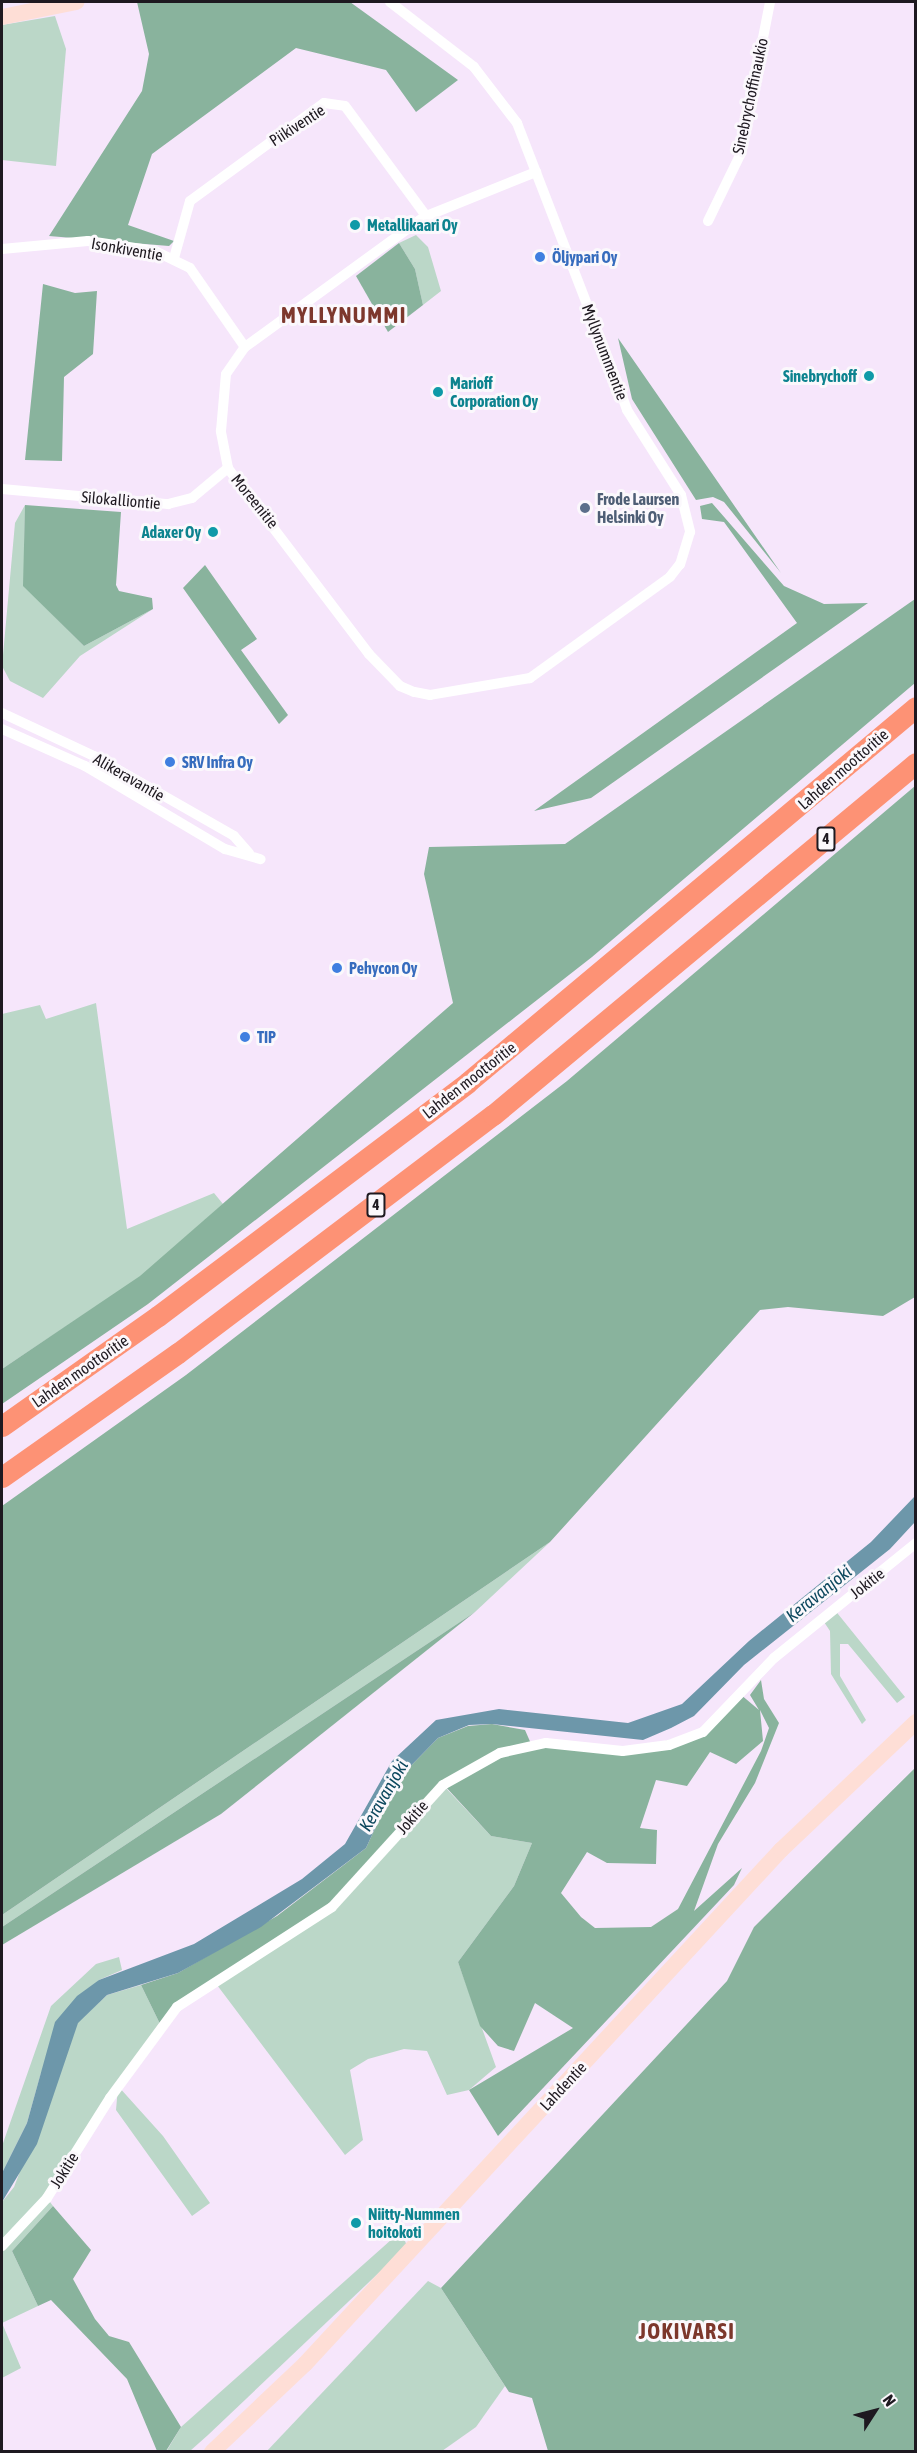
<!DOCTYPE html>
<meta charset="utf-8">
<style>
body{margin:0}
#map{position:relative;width:917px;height:2453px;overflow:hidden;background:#f6e6fb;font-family:"Asap Condensed",sans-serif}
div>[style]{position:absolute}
.green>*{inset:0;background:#bbd7c8}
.forest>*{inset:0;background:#89b39d}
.water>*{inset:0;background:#6d97aa}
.street>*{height:10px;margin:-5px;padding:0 5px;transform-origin:5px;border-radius:5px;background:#fff}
.secondary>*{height:16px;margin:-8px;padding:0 8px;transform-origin:8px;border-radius:8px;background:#feded6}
.highway>*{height:21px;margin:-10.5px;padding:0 10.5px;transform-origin:10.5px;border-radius:10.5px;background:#fd9275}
.dots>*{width:16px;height:16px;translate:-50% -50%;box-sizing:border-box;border:3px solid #fbf8fc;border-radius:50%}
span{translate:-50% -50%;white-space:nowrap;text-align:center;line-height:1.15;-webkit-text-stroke:6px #fbf8fc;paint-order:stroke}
.shield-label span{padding:2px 4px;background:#fbf8fc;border:2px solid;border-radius:4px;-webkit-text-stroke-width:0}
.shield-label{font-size:15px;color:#1e1920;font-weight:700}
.street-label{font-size:16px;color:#1e1920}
.culture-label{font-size:16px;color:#0d838f;font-weight:700}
.left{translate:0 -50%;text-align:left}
.right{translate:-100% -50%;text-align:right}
.shop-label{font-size:16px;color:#366cbe;font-weight:700}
.service-label{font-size:16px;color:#4e5e75;font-weight:700}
.water-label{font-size:18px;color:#0d485e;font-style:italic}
.district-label{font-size:22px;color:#7d372c;font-weight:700;letter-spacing:1.5px}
.frame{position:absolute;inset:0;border:3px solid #1e1920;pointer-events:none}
.north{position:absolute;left:845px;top:2381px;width:60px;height:60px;-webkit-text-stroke:4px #fbf8fc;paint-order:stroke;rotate:54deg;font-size:16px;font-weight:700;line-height:24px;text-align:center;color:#1e1920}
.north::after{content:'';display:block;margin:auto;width:21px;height:27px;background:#1e1920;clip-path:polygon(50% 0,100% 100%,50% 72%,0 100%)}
</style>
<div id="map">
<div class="green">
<i style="clip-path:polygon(55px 16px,66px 49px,56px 166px,2px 160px,2px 25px)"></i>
<i style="clip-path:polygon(416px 235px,428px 247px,441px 291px,423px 305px,415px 269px,399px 243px)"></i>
<i style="clip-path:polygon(25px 505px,24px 586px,84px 646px,153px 609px,80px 656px,43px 698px,10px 681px,2px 666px,15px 523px)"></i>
<i style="clip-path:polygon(96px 1003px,127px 1229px,214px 1193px,223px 1204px,140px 1277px,2px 1369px,2px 1014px,40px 1005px,46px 1019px)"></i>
<i style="clip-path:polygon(550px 1542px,475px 1612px,2px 1927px,2px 1915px)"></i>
<i style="clip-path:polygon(834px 1609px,905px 1697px,897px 1703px,848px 1644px,840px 1644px,840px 1676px,866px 1720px,862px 1724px,831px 1674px,830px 1631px,822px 1619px)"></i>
<i style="clip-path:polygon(443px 1785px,491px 1836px,532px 1843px,514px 1886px,458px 1962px,496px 2067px,469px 2090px,447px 2095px,427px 2051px,404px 2049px,368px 2059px,350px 2070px,363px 2140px,345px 2155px,214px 1981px)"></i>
<i style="clip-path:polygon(119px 1957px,122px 1970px,99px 1980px,41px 2073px,27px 2123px,2px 2173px,2px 2146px,51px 2006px,96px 1964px)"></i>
<i style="clip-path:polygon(141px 1985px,161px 2026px,118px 2086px,163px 2136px,210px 2203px,192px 2216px,116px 2110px,118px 2087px,47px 2198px,53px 2206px,12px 2251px,38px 2306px,2px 2323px,21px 2368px,2px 2378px,2px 2202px,14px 2187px,77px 2023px,107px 1995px)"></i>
<i style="clip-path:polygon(401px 2231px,407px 2246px,208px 2435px,190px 2451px,166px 2452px,181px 2427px)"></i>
<i style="clip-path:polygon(428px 2281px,441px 2288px,505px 2386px,476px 2427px,442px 2451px,266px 2452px)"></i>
</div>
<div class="forest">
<i style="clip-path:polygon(137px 2px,350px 2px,458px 80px,416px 112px,386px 70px,296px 48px,152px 154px,128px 225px,174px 241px,169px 246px,49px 236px,142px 91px,149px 54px)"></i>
<i style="clip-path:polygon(399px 243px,415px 269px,423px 305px,388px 332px,356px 276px)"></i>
<i style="clip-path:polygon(43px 284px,75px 293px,97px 291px,93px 354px,64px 377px,62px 461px,25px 460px)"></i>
<i style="clip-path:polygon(618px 338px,781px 573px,724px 502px,713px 497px,696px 500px,632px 399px)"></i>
<i style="clip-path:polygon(712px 503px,784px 586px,824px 604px,868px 603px,591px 798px,534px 811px,797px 623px,724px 522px,702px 519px,700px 506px)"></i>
<i style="clip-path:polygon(25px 505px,121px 512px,116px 585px,119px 591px,152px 598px,153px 609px,84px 646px,23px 586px)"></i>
<i style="clip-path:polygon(205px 565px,257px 639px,241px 650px,288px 715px,279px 724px,183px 588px)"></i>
<i style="clip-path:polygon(915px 599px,915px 683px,592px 957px,148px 1304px,2px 1404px,2px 1369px,140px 1276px,453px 1003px,424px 874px,429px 847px,565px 844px)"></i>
<i style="clip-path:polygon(915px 786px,915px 1297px,883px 1316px,788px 1307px,760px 1310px,550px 1542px,2px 1915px,2px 1506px,186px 1375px,567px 1081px)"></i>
<i style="clip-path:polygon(475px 1612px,221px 1814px,2px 1945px,2px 1927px)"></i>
<i style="clip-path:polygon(evenodd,761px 1680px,764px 1699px,779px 1723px,755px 1783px,718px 1844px,694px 1911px,742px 1868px,734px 1885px,498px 2136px,469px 2090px,573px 2028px,535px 2003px,514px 2051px,498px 2046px,480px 2026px,458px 1962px,514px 1886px,532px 1843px,491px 1836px,444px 1785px,332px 1907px,214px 1981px,161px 2026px,141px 1985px,178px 1973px,277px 1916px,366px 1848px,398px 1779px,438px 1738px,468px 1726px,492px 1724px,525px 1730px,532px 1746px,623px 1751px,703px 1732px,740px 1694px,759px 1710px,750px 1695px,761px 1680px,760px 1710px,769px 1728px,761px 1751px,678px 1909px,651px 1927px,595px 1928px,581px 1917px,561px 1893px,587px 1852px,607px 1863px,656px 1864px,657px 1830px,640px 1828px,656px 1780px,687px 1786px,710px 1752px,736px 1764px,763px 1741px,760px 1710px)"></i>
<i style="clip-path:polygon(915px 1768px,915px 2451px,548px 2451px,532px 2398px,509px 2392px,441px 2288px,727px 1981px,754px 1927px)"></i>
<i style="clip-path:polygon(53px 2206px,91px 2250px,73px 2279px,95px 2319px,109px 2336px,129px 2342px,181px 2427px,166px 2451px,157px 2451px,127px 2379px,51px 2300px,38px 2306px,12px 2251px)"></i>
</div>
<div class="water">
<i style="clip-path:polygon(915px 1496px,915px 1522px,890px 1549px,744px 1665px,694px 1716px,671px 1728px,643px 1740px,492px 1724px,469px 1725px,438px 1738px,398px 1779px,366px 1848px,261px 1927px,178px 1973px,107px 1995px,78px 2023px,37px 2144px,2px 2202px,2px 2173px,27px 2123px,55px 2022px,77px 1996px,99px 1980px,194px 1944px,302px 1879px,345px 1844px,392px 1761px,436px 1720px,499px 1709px,628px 1723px,682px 1704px,749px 1641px,871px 1542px)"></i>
</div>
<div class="street">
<i style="left:390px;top:2px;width:106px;rotate:37.7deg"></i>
<i style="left:474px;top:67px;width:71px;rotate:52.5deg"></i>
<i style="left:517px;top:123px;width:269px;rotate:68.9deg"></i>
<i style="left:614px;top:374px;width:38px;rotate:70deg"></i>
<i style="left:627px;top:410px;width:101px;rotate:57.6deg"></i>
<i style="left:681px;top:495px;width:38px;rotate:76deg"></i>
<i style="left:690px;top:532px;width:34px;rotate:107deg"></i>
<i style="left:680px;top:564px;width:16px;rotate:128deg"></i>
<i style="left:670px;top:577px;width:173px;rotate:144.2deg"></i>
<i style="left:530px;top:678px;width:101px;rotate:170.4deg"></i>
<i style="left:430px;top:695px;width:16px;rotate:-169deg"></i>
<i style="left:414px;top:692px;width:15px;rotate:-157deg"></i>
<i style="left:400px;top:686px;width:45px;rotate:-134.1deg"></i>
<i style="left:369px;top:654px;width:233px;rotate:-127.2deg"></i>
<i style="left:228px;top:468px;width:38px;rotate:-101deg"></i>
<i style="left:221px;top:431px;width:57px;rotate:-85deg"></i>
<i style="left:226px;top:374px;width:33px;rotate:-55deg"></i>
<i style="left:245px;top:347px;width:221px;rotate:-36deg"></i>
<i style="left:424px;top:217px;width:121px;rotate:-21.9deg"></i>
<i style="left:708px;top:221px;width:73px;rotate:-64.1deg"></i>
<i style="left:740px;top:155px;width:156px;rotate:-78.9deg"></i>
<i style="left:2px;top:249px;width:86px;rotate:-5.3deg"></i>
<i style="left:88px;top:241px;width:68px;rotate:8.5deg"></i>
<i style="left:155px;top:251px;width:39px;rotate:26deg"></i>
<i style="left:190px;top:268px;width:96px;rotate:55.2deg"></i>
<i style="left:174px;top:258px;width:59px;rotate:-74.3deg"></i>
<i style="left:190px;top:201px;width:166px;rotate:-36.2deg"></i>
<i style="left:324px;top:103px;width:21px;rotate:8deg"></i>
<i style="left:345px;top:106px;width:137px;rotate:53.6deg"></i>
<i style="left:2px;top:489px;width:167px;rotate:5.2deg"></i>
<i style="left:168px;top:504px;width:25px;rotate:-14deg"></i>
<i style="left:192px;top:498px;width:47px;rotate:-39.8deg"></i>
<i style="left:2px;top:713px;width:102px;rotate:25.1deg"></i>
<i style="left:94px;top:756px;width:161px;rotate:29.7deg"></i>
<i style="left:234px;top:836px;width:23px;rotate:49deg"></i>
<i style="left:2px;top:729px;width:91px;rotate:24deg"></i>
<i style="left:85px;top:766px;width:163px;rotate:30.7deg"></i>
<i style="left:225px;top:849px;width:37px;rotate:16deg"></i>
<i style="left:2px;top:2246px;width:66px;rotate:-46.8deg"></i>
<i style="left:47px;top:2198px;width:118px;rotate:-57.8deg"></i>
<i style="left:110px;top:2098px;width:113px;rotate:-53.6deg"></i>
<i style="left:177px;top:2007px;width:184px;rotate:-32.8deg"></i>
<i style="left:332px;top:1907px;width:165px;rotate:-47.7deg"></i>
<i style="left:443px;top:1785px;width:65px;rotate:-29.3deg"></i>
<i style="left:500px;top:1753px;width:47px;rotate:-12.3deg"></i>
<i style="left:546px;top:1743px;width:77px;rotate:5.9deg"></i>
<i style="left:623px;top:1751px;width:46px;rotate:-7.4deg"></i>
<i style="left:669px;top:1745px;width:36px;rotate:-21deg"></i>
<i style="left:703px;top:1732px;width:103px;rotate:-46.2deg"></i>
<i style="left:774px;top:1658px;width:183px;rotate:-39deg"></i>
</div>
<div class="secondary">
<i style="left:2px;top:17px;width:76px;rotate:-11.5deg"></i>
<i style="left:212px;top:2452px;width:128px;rotate:-43.4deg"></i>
<i style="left:305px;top:2364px;width:701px;rotate:-47.2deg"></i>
<i style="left:781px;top:1850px;width:186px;rotate:-43.5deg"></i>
</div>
<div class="highway">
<i style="left:2px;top:1426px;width:191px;rotate:-35.2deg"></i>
<i style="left:158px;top:1316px;width:388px;rotate:-37deg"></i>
<i style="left:468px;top:1082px;width:584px;rotate:-39.93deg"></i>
<i style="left:2px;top:1477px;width:215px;rotate:-35.2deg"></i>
<i style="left:178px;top:1353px;width:395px;rotate:-37.1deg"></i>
<i style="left:493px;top:1115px;width:550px;rotate:-39.77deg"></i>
</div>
<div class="dots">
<i style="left:355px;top:225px;background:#0f9aa8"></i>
<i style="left:540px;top:257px;background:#3f7fe0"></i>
<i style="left:869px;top:376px;background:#0f9aa8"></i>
<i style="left:438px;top:392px;background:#0f9aa8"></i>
<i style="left:585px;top:508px;background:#5c6f8a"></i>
<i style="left:213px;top:532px;background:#0f9aa8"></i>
<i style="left:170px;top:762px;background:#3f7fe0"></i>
<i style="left:337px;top:968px;background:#3f7fe0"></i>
<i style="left:245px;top:1037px;background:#3f7fe0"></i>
<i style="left:356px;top:2223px;background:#0f9aa8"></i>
</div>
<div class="shield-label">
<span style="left:826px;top:839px">4</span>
<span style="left:376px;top:1205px">4</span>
</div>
<div class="street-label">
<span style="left:750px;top:96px;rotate:-78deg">Sinebrychoffinaukio</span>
<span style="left:297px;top:125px;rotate:-33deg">Piikiventie</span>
<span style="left:127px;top:249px;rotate:10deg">Isonkiventie</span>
<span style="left:605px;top:352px;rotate:69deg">Myllynummentie</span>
<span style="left:121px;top:500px;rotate:5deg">Silokalliontie</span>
<span style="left:255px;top:501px;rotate:51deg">Moreenitie</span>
<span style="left:843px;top:769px;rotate:-41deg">Lahden moottoritie</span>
<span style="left:129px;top:777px;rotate:30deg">Alikeravantie</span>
<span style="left:469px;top:1080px;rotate:-38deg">Lahden moottoritie</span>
<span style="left:80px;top:1371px;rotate:-35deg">Lahden moottoritie</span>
<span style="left:867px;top:1583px;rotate:-38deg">Jokitie</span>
<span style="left:412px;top:1817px;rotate:-49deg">Jokitie</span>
<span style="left:563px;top:2086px;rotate:-47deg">Lahdentie</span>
<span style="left:64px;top:2170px;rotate:-58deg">Jokitie</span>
</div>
<div class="culture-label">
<span class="left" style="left:367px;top:225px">Metallikaari Oy</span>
<span class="right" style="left:857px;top:376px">Sinebrychoff</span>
<span class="left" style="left:450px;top:392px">Marioff<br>Corporation Oy</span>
<span class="right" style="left:201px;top:532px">Adaxer Oy</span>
<span class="left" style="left:368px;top:2223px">Niitty-Nummen<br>hoitokoti</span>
</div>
<div class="shop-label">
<span class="left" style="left:552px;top:257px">Öljypari Oy</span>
<span class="left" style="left:182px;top:762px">SRV Infra Oy</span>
<span class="left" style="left:349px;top:968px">Pehycon Oy</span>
<span class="left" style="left:257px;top:1037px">TIP</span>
</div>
<div class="service-label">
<span class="left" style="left:597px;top:508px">Frode Laursen<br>Helsinki Oy</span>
</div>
<div class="water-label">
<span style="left:819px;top:1594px;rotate:-39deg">Keravanjoki</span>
<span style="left:384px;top:1796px;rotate:-60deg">Keravanjoki</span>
</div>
<div class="district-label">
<span style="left:344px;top:316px">MYLLYNUMMI</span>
<span style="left:687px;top:2332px">JOKIVARSI</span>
</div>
<div class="frame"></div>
<div class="north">N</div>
</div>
